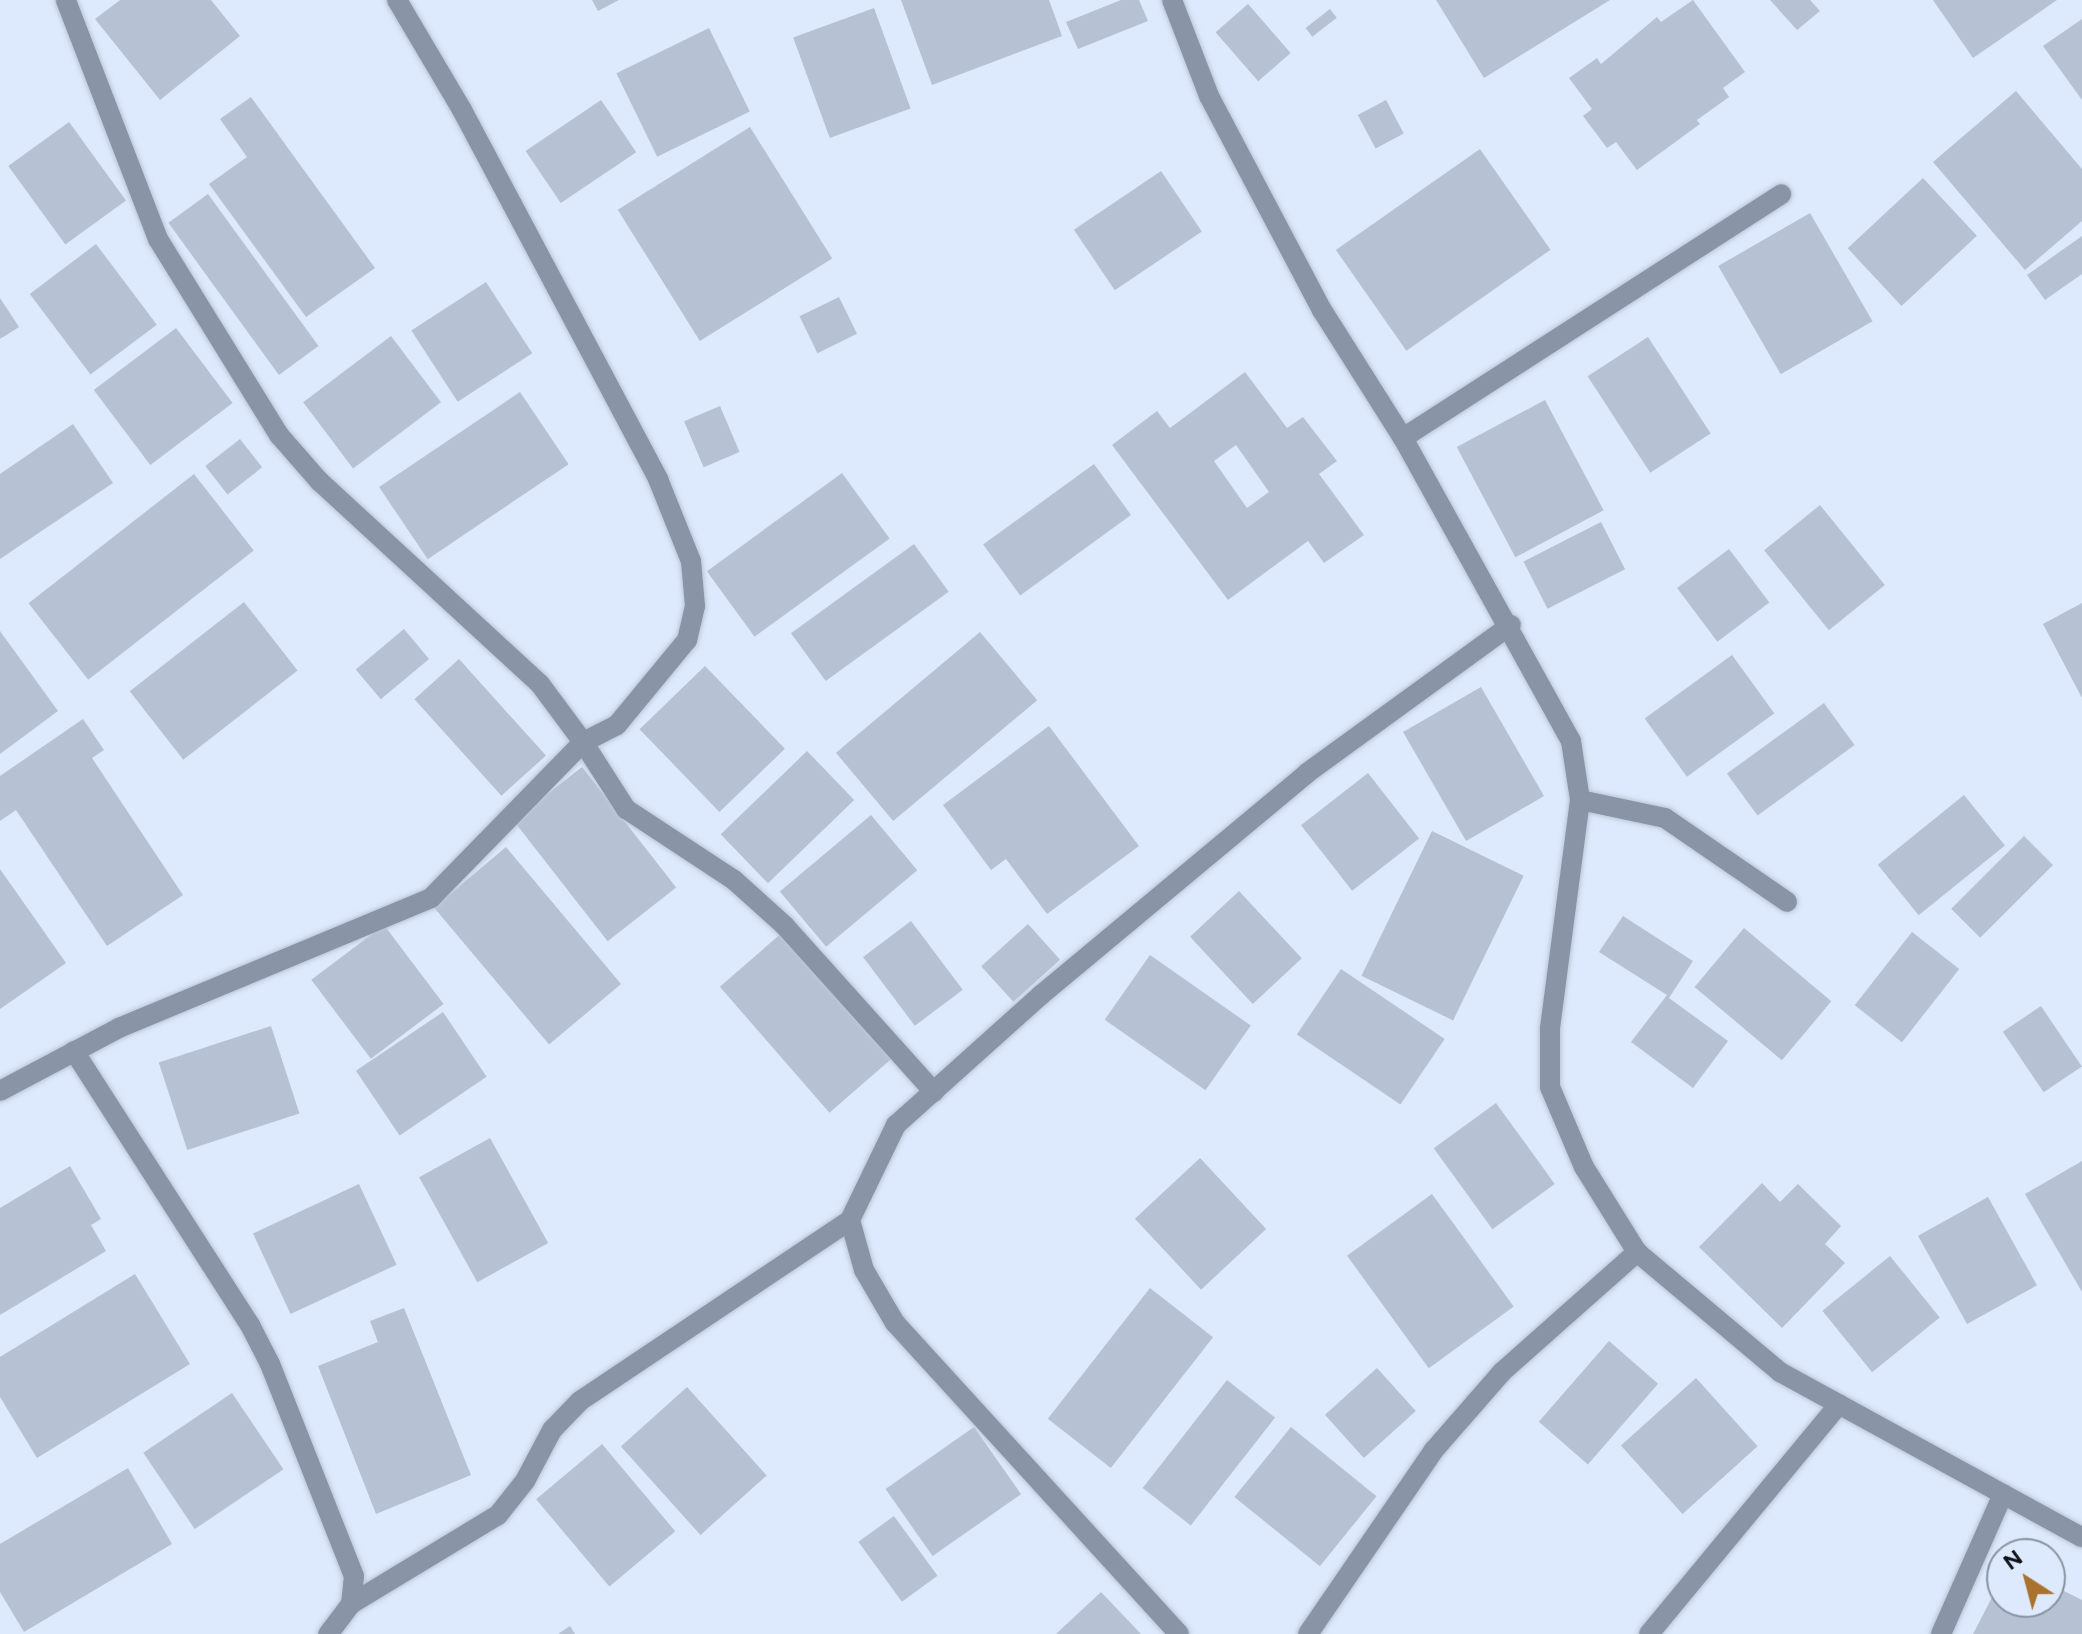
<!DOCTYPE html>
<style>
body{margin:0}
#map{position:relative;width:2082px;height:1634px;overflow:hidden;background:#dde9fc;font-family:Figtree,sans-serif}
div>[style]{position:absolute}
.building>*{inset:0;background:#b6c2d4;transform-origin:0 0}
.roads{filter:drop-shadow(0 0 2px #bcc6d7) drop-shadow(0 0 2px #bcc6d7)}
.minor>*{height:20px;margin:-10px;padding:0 10px;transform-origin:10px;border-radius:10px;background:#8994a6}
span{translate:-50% -50%;white-space:nowrap;text-align:center;line-height:1.15;-webkit-text-stroke:6px #dde9fc;paint-order:stroke}
.north{position:absolute;left:1986px;top:1538px;width:80px;height:80px;box-sizing:border-box;background:#dde9fc;border:2px solid #8a93a0;border-radius:50%;rotate:324deg;font-size:22px;font-weight:700;line-height:32px;text-align:center;color:#0d1117}
.north::after{content:'';display:block;margin:auto;width:28px;height:36px;background:#aa722f;clip-path:polygon(50% 0,100% 100%,50% 72%,0 100%)}
</style>
<div id="map">
<div class="building">
<i style="clip-path:polygon(120px 0,211px 0,240px 36px,160px 100px,95px 19px)"></i>
<i style="clip-path:polygon(592px 0,619px 0,598px 11px)"></i>
<i style="clip-path:polygon(901px 0,1049px 0,1062px 36px,932px 85px)"></i>
<i style="clip-path:polygon(1121px 0,1139px 0,1148px 21px,1078px 49px,1066px 22px)"></i>
<i style="clip-path:polygon(1436px 0,1610px 0,1484px 78px)"></i>
<i style="clip-path:polygon(1693px 0,1745px 72px,1723px 88px,1729px 97px,1697px 120px,1700px 124px,1637px 170px,1616px 142px,1607px 148px,1583px 116px,1592px 109px,1569px 78px,1597px 58px,1601px 64px,1657px 17px,1661px 22px)"></i>
<i style="clip-path:polygon(1770px 0,1810px 0,1820px 11px,1797px 30px)"></i>
<i style="clip-path:polygon(1933px 0,2057px 0,1973px 58px)"></i>
<i style="left:1248px;top:4px;width:65px;height:43px;rotate:49deg"></i>
<i style="left:874px;top:8px;width:107px;height:86px;rotate:70deg"></i>
<i style="left:1330px;top:9px;width:11px;height:31px;rotate:52deg"></i>
<i style="clip-path:polygon(2082px 19px,2082px 100px,2043px 46px)"></i>
<i style="left:709px;top:28px;width:93px;height:103px;rotate:64deg"></i>
<i style="clip-path:polygon(2016px 91px,2082px 169px,2082px 221px,2025px 270px,1933px 162px)"></i>
<i style="clip-path:polygon(251px 97px,375px 268px,306px 317px,209px 184px,247px 157px,220px 119px)"></i>
<i style="left:601px;top:100px;width:63px;height:91px;rotate:56deg"></i>
<i style="left:1386px;top:100px;width:38px;height:32px;rotate:62deg"></i>
<i style="left:69px;top:122px;width:97px;height:75px;rotate:54deg"></i>
<i style="left:750px;top:127px;width:155px;height:156px;rotate:58deg"></i>
<i style="left:1480px;top:149px;width:123px;height:176px;rotate:55deg"></i>
<i style="left:1161px;top:171px;width:73px;height:105px;rotate:56deg"></i>
<i style="left:1923px;top:178px;width:79px;height:103px;rotate:47deg"></i>
<i style="left:208px;top:194px;width:188px;height:49px;rotate:54deg"></i>
<i style="left:1810px;top:213px;width:125px;height:106px;rotate:60deg"></i>
<i style="clip-path:polygon(2082px 236px,2082px 274px,2045px 300px,2027px 275px)"></i>
<i style="left:96px;top:244px;width:101px;height:83px;rotate:53deg"></i>
<i style="left:486px;top:282px;width:85px;height:89px;rotate:57deg"></i>
<i style="left:839px;top:297px;width:41px;height:44px;rotate:64deg"></i>
<i style="clip-path:polygon(0 298px,19px 327px,0 339px)"></i>
<i style="left:176px;top:328px;width:94px;height:103px;rotate:53deg"></i>
<i style="left:391px;top:336px;width:83px;height:110px;rotate:53deg"></i>
<i style="left:1648px;top:337px;width:115px;height:72px;rotate:57deg"></i>
<i style="clip-path:polygon(evenodd,1245px 372px,1287px 428px,1303px 417px,1337px 461px,1319px 474px,1364px 535px,1324px 563px,1308px 541px,1228px 600px,1112px 445px,1157px 411px,1170px 428px,1245px 372px,1236px 445px,1269px 492px,1247px 508px,1214px 461px,1236px 445px)"></i>
<i style="left:520px;top:392px;width:87px;height:170px;rotate:56deg"></i>
<i style="left:1545px;top:400px;width:125px;height:100px;rotate:62deg"></i>
<i style="left:720px;top:406px;width:50px;height:39px;rotate:67deg"></i>
<i style="clip-path:polygon(73px 424px,113px 483px,0 559px,0 474px)"></i>
<i style="left:240px;top:439px;width:36px;height:44px;rotate:52deg"></i>
<i style="left:1094px;top:464px;width:63px;height:137px;rotate:54deg"></i>
<i style="left:842px;top:473px;width:81px;height:167px;rotate:54deg"></i>
<i style="left:194px;top:474px;width:97px;height:210px;rotate:52deg"></i>
<i style="left:1820px;top:505px;width:103px;height:72px;rotate:51deg"></i>
<i style="left:1601px;top:522px;width:53px;height:87px;rotate:63deg"></i>
<i style="left:914px;top:544px;width:59px;height:152px;rotate:54deg"></i>
<i style="left:1729px;top:549px;width:67px;height:65px;rotate:53deg"></i>
<i style="left:244px;top:602px;width:87px;height:145px;rotate:52deg"></i>
<i style="clip-path:polygon(2082px 603px,2082px 698px,2043px 624px)"></i>
<i style="left:404px;top:629px;width:39px;height:63px;rotate:50deg"></i>
<i style="clip-path:polygon(0 631px,58px 711px,0 754px)"></i>
<i style="left:980px;top:632px;width:89px;height:188px;rotate:50deg"></i>
<i style="left:1732px;top:655px;width:72px;height:108px;rotate:54deg"></i>
<i style="left:459px;top:659px;width:130px;height:60px;rotate:48deg"></i>
<i style="left:705px;top:666px;width:115px;height:91px;rotate:46deg"></i>
<i style="left:1481px;top:687px;width:126px;height:90px;rotate:60deg"></i>
<i style="left:1824px;top:703px;width:52px;height:120px;rotate:54deg"></i>
<i style="clip-path:polygon(83px 719px,104px 750px,92px 758px,183px 895px,107px 946px,16px 810px,0 821px,0 776px)"></i>
<i style="clip-path:polygon(1049px 726px,1139px 846px,1047px 914px,1006px 859px,991px 870px,943px 805px)"></i>
<i style="left:807px;top:751px;width:68px;height:120px;rotate:46deg"></i>
<i style="left:582px;top:767px;width:153px;height:87px;rotate:52deg"></i>
<i style="left:1368px;top:773px;width:83px;height:85px;rotate:52deg"></i>
<i style="left:1964px;top:795px;width:65px;height:111px;rotate:51deg"></i>
<i style="left:871px;top:815px;width:72px;height:119px;rotate:50deg"></i>
<i style="left:1432px;top:831px;width:102px;height:161px;rotate:26deg"></i>
<i style="left:2024px;top:836px;width:41px;height:103px;rotate:45deg"></i>
<i style="left:506px;top:847px;width:179px;height:94px;rotate:50deg"></i>
<i style="clip-path:polygon(0 869px,66px 963px,0 1009px)"></i>
<i style="left:1239px;top:891px;width:92px;height:67px;rotate:47deg"></i>
<i style="clip-path:polygon(1623px 916px,1693px 961px,1669px 998px,1728px 1041px,1693px 1088px,1631px 1042px,1667px 995px,1599px 952px)"></i>
<i style="left:911px;top:921px;width:86px;height:60px;rotate:53deg"></i>
<i style="left:1028px;top:924px;width:48px;height:63px;rotate:48deg"></i>
<i style="left:384px;top:925px;width:99px;height:91px;rotate:53deg"></i>
<i style="left:1744px;top:928px;width:114px;height:77px;rotate:40deg"></i>
<i style="left:784px;top:931px;width:167px;height:85px;rotate:49deg"></i>
<i style="left:1912px;top:932px;width:60px;height:93px;rotate:38deg"></i>
<i style="left:1150px;top:955px;width:123px;height:79px;rotate:35deg"></i>
<i style="left:1341px;top:969px;width:125px;height:79px;rotate:34deg"></i>
<i style="left:2041px;top:1006px;width:73px;height:46px;rotate:56deg"></i>
<i style="left:443px;top:1012px;width:78px;height:105px;rotate:56deg"></i>
<i style="left:271px;top:1026px;width:92px;height:118px;rotate:72deg"></i>
<i style="left:1496px;top:1103px;width:100px;height:77px;rotate:54deg"></i>
<i style="left:490px;top:1138px;width:120px;height:81px;rotate:61deg"></i>
<i style="left:1200px;top:1158px;width:97px;height:89px;rotate:47deg"></i>
<i style="clip-path:polygon(2082px 1161px,2082px 1292px,2025px 1194px)"></i>
<i style="clip-path:polygon(70px 1166px,101px 1219px,91px 1225px,106px 1251px,0 1315px,0 1208px)"></i>
<i style="clip-path:polygon(1762px 1183px,1780px 1202px,1798px 1184px,1841px 1226px,1825px 1244px,1845px 1263px,1782px 1328px,1699px 1247px)"></i>
<i style="left:359px;top:1184px;width:89px;height:117px;rotate:65deg"></i>
<i style="left:1432px;top:1194px;width:139px;height:105px;rotate:54deg"></i>
<i style="left:1988px;top:1197px;width:101px;height:80px;rotate:61deg"></i>
<i style="left:1890px;top:1256px;width:79px;height:87px;rotate:51deg"></i>
<i style="clip-path:polygon(135px 1274px,190px 1364px,37px 1458px,0 1397px,0 1357px)"></i>
<i style="left:1150px;top:1288px;width:80px;height:166px;rotate:38deg"></i>
<i style="clip-path:polygon(404px 1308px,471px 1475px,376px 1514px,318px 1366px,378px 1342px,370px 1321px)"></i>
<i style="left:1609px;top:1341px;width:65px;height:107px;rotate:41deg"></i>
<i style="left:1377px;top:1368px;width:58px;height:70px;rotate:48deg"></i>
<i style="left:1696px;top:1378px;width:92px;height:101px;rotate:48deg"></i>
<i style="left:1227px;top:1380px;width:61px;height:137px;rotate:38deg"></i>
<i style="left:687px;top:1387px;width:119px;height:89px;rotate:48deg"></i>
<i style="left:232px;top:1393px;width:92px;height:107px;rotate:56deg"></i>
<i style="left:974px;top:1427px;width:82px;height:108px;rotate:55deg"></i>
<i style="left:1291px;top:1427px;width:110px;height:90px;rotate:39deg"></i>
<i style="left:602px;top:1444px;width:114px;height:86px;rotate:50deg"></i>
<i style="clip-path:polygon(128px 1468px,172px 1544px,24px 1632px,0 1592px,0 1544px)"></i>
<i style="left:894px;top:1516px;width:74px;height:44px;rotate:54deg"></i>
<i style="clip-path:polygon(2002px 1578px,2002px 1602px,2050px 1602px,2050px 1584px,2082px 1600px,2082px 1634px,1973px 1634px)"></i>
<i style="clip-path:polygon(1101px 1592px,1141px 1634px,1056px 1634px)"></i>
<i style="clip-path:polygon(570px 1626px,575px 1634px,558px 1634px)"></i>
</div>
<div class="roads">
<div class="minor">
<i style="left:397px;top:0;width:128px;rotate:59.4deg"></i>
<i style="left:462px;top:110px;width:418px;rotate:62deg"></i>
<i style="left:658px;top:479px;width:88px;rotate:68.1deg"></i>
<i style="left:691px;top:561px;width:45px;rotate:84.9deg"></i>
<i style="left:695px;top:606px;width:35px;rotate:103deg"></i>
<i style="left:687px;top:640px;width:110px;rotate:129.5deg"></i>
<i style="left:617px;top:725px;width:38px;rotate:153deg"></i>
<i style="left:583px;top:742px;width:80px;rotate:57.3deg"></i>
<i style="left:626px;top:809px;width:129px;rotate:33.3deg"></i>
<i style="left:734px;top:880px;width:69px;rotate:42deg"></i>
<i style="left:785px;top:926px;width:223px;rotate:48.1deg"></i>
<i style="left:1172px;top:0;width:103px;rotate:68.9deg"></i>
<i style="left:1209px;top:96px;width:242px;rotate:62.2deg"></i>
<i style="left:1322px;top:310px;width:151px;rotate:57.7deg"></i>
<i style="left:1403px;top:438px;width:346px;rotate:61deg"></i>
<i style="left:1571px;top:741px;width:60px;rotate:81.3deg"></i>
<i style="left:1580px;top:800px;width:231px;rotate:97.5deg"></i>
<i style="left:1550px;top:1029px;width:58px;rotate:90deg"></i>
<i style="left:1550px;top:1087px;width:87px;rotate:67deg"></i>
<i style="left:1584px;top:1167px;width:100px;rotate:58.1deg"></i>
<i style="left:1637px;top:1252px;width:187px;rotate:40deg"></i>
<i style="left:1780px;top:1372px;width:344px;rotate:28.7deg"></i>
<i style="left:1403px;top:438px;width:450px;rotate:-32.8deg"></i>
<i style="left:1580px;top:800px;width:87px;rotate:12deg"></i>
<i style="left:1665px;top:818px;width:148px;rotate:34.5deg"></i>
<i style="left:74px;top:1051px;width:326px;rotate:57.3deg"></i>
<i style="left:250px;top:1325px;width:44px;rotate:62.9deg"></i>
<i style="left:270px;top:1364px;width:228px;rotate:68.4deg"></i>
<i style="left:354px;top:1576px;width:28px;rotate:96deg"></i>
<i style="left:351px;top:1604px;width:38px;rotate:127deg"></i>
<i style="left:0;top:1091px;width:135px;rotate:-27.9deg"></i>
<i style="left:119px;top:1028px;width:338px;rotate:-22.6deg"></i>
<i style="left:431px;top:898px;width:218px;rotate:-45.7deg"></i>
<i style="left:583px;top:742px;width:72px;rotate:-126.6deg"></i>
<i style="left:540px;top:684px;width:299px;rotate:-137.4deg"></i>
<i style="left:320px;top:482px;width:62px;rotate:-131.1deg"></i>
<i style="left:279px;top:435px;width:230px;rotate:-121.7deg"></i>
<i style="left:158px;top:239px;width:256px;rotate:-111.1deg"></i>
<i style="left:850px;top:1220px;width:52px;rotate:74.4deg"></i>
<i style="left:864px;top:1270px;width:61px;rotate:59.7deg"></i>
<i style="left:895px;top:1323px;width:421px;rotate:47.6deg"></i>
<i style="left:351px;top:1604px;width:172px;rotate:-31.2deg"></i>
<i style="left:498px;top:1515px;width:43px;rotate:-51.5deg"></i>
<i style="left:525px;top:1481px;width:58px;rotate:-62.1deg"></i>
<i style="left:552px;top:1430px;width:40px;rotate:-46deg"></i>
<i style="left:580px;top:1401px;width:325px;rotate:-33.8deg"></i>
<i style="left:850px;top:1220px;width:106px;rotate:-64.2deg"></i>
<i style="left:896px;top:1125px;width:195px;rotate:-41.9deg"></i>
<i style="left:1041px;top:995px;width:346px;rotate:-39.8deg"></i>
<i style="left:1307px;top:773px;width:252px;rotate:-36deg"></i>
<i style="left:1308px;top:1634px;width:223px;rotate:-55.6deg"></i>
<i style="left:1434px;top:1450px;width:103px;rotate:-48.9deg"></i>
<i style="left:1502px;top:1372px;width:181px;rotate:-41.6deg"></i>
<i style="left:1649px;top:1634px;width:298px;rotate:-50.4deg"></i>
<i style="left:1941px;top:1634px;width:153px;rotate:-66.1deg"></i>
</div>
</div>
<div class="north">N</div>
</div>
